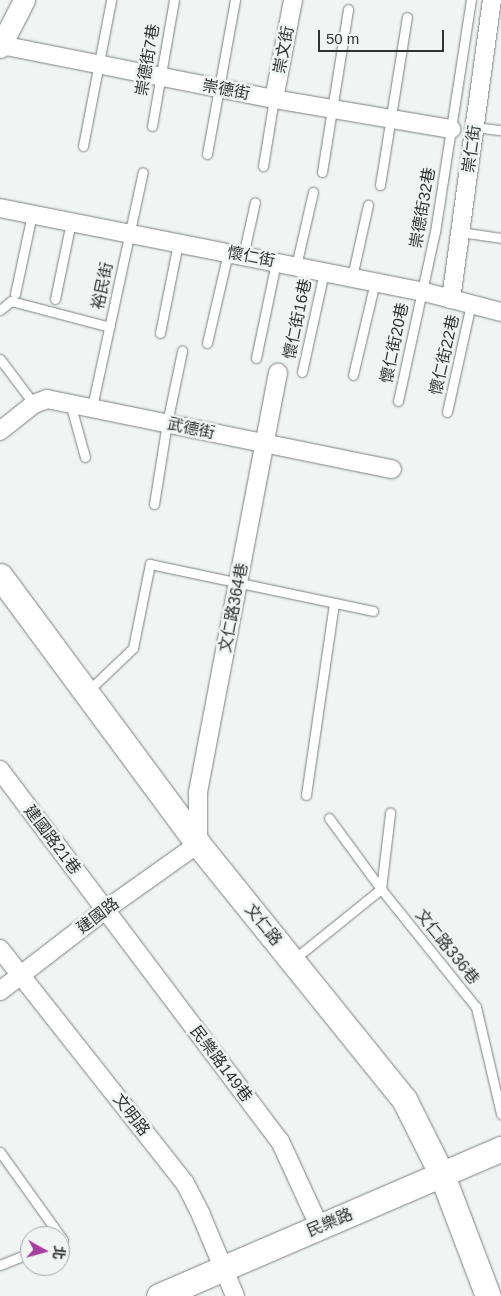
<!DOCTYPE html>
<meta charset="utf-8">
<style>
body{margin:0}
#map{position:relative;width:501px;height:1296px;overflow:hidden;background:#f0f4f3;font-family:Arial,"Noto Sans TC",sans-serif}
div>[style]{position:absolute}
.roads{filter:drop-shadow(0 0 1px #7c8080) drop-shadow(0 0 1px #7c8080)}
.service>*{height:9px;margin:-4.5px;padding:0 4.5px;transform-origin:4.5px;border-radius:4.5px;background:#fff}
.minor>*{height:18px;margin:-9px;padding:0 9px;transform-origin:9px;border-radius:9px;background:#fff}
.tertiary>*{height:21px;margin:-10.5px;padding:0 10.5px;transform-origin:10.5px;border-radius:10.5px;background:#fff}
.secondary>*{height:25px;margin:-12.5px;padding:0 12.5px;transform-origin:12.5px;border-radius:12.5px;background:#fff}
span{translate:-50% -50%;white-space:nowrap;text-align:center;line-height:1.15;-webkit-text-stroke:5px #f0f4f3;paint-order:stroke}
.street-label{font-size:16px;color:#313232}
.north{position:absolute;left:20px;top:1226px;width:50px;height:50px;box-sizing:border-box;background:#f0f4f3;border:1px solid #a4a6a6;border-radius:50%;rotate:97deg;font-size:14px;font-weight:700;line-height:20px;text-align:center;color:#313232}
.north::after{content:'';display:block;margin:auto;width:18px;height:22px;background:#a73d9e;clip-path:polygon(50% 0,100% 100%,50% 72%,0 100%)}
.scale{position:absolute;left:318px;top:30px;width:126px;height:22px;box-sizing:border-box;border:2px solid #313232;border-top:0;padding-left:6px;font-size:15px;line-height:18px;white-space:nowrap;color:#313232;-webkit-text-stroke:4px #f0f4f3;paint-order:stroke}
</style>
<div id="map">
<div class="roads">
<div class="service">
<i style="left:152px;top:126px;width:128px;rotate:-80.1deg"></i>
<i style="left:475px;top:127px;width:26px;rotate:7deg"></i>
<i style="left:83px;top:146px;width:149px;rotate:-79.1deg"></i>
<i style="left:207px;top:154px;width:157px;rotate:-79.7deg"></i>
<i style="left:263px;top:166px;width:68px;rotate:-80.7deg"></i>
<i style="left:322px;top:172px;width:165px;rotate:-80.9deg"></i>
<i style="left:380px;top:185px;width:170px;rotate:-80.9deg"></i>
<i style="left:460px;top:232px;width:41px;rotate:8.3deg"></i>
<i style="left:243px;top:256px;width:55px;rotate:-77.5deg"></i>
<i style="left:296px;top:266px;width:76px;rotate:-77.1deg"></i>
<i style="left:352px;top:277px;width:74px;rotate:-77.5deg"></i>
<i style="left:15px;top:294px;width:82px;rotate:-78deg"></i>
<i style="left:55px;top:299px;width:79px;rotate:-78.3deg"></i>
<i style="left:0;top:310px;width:14px;rotate:-39deg"></i>
<i style="left:11px;top:301px;width:102px;rotate:14.7deg"></i>
<i style="left:160px;top:333px;width:92px;rotate:-78.7deg"></i>
<i style="left:207px;top:343px;width:92px;rotate:-76.9deg"></i>
<i style="left:256px;top:358px;width:98px;rotate:-78.2deg"></i>
<i style="left:0;top:359px;width:56px;rotate:52.9deg"></i>
<i style="left:302px;top:372px;width:102px;rotate:-77.6deg"></i>
<i style="left:353px;top:375px;width:96px;rotate:-76.7deg"></i>
<i style="left:398px;top:401px;width:173px;rotate:-77.7deg"></i>
<i style="left:435px;top:232px;width:235px;rotate:-81.2deg"></i>
<i style="left:70px;top:403px;width:56px;rotate:74.5deg"></i>
<i style="left:92px;top:407px;width:240px;rotate:-77.8deg"></i>
<i style="left:447px;top:412px;width:111px;rotate:-77.5deg"></i>
<i style="left:154px;top:504px;width:82px;rotate:-80.9deg"></i>
<i style="left:167px;top:423px;width:74px;rotate:-78.2deg"></i>
<i style="left:87px;top:692px;width:64px;rotate:-43.7deg"></i>
<i style="left:133px;top:648px;width:86px;rotate:-78.6deg"></i>
<i style="left:150px;top:564px;width:228px;rotate:11.9deg"></i>
<i style="left:306px;top:795px;width:194px;rotate:-81.7deg"></i>
<i style="left:329px;top:818px;width:88px;rotate:53.8deg"></i>
<i style="left:381px;top:889px;width:151px;rotate:51.2deg"></i>
<i style="left:476px;top:1007px;width:110px;rotate:76.8deg"></i>
<i style="left:293px;top:960px;width:113px;rotate:-38.9deg"></i>
<i style="left:381px;top:889px;width:77px;rotate:-83.2deg"></i>
<i style="left:0;top:1152px;width:108px;rotate:54.4deg"></i>
<i style="left:63px;top:1240px;width:3px;rotate:162deg"></i>
<i style="left:0;top:1265px;width:32px;rotate:-22deg"></i>
</div>
<div class="minor">
<i style="left:1px;top:45px;width:278px;rotate:11.2deg"></i>
<i style="left:274px;top:99px;width:180px;rotate:9.6deg"></i>
<i style="left:274px;top:99px;width:101px;rotate:-79.1deg"></i>
<i style="left:0;top:208px;width:429px;rotate:11.2deg"></i>
<i style="left:421px;top:291px;width:83px;rotate:14.7deg"></i>
<i style="left:451px;top:299px;width:302px;rotate:-82.2deg"></i>
<i style="left:0;top:431px;width:43px;rotate:-38.5deg"></i>
<i style="left:34px;top:404px;width:14px;rotate:-21deg"></i>
<i style="left:47px;top:399px;width:352px;rotate:11.5deg"></i>
<i style="left:0;top:770px;width:465px;rotate:53deg"></i>
<i style="left:280px;top:1141px;width:96px;rotate:65.3deg"></i>
<i style="left:0;top:949px;width:298px;rotate:51.7deg"></i>
<i style="left:185px;top:1183px;width:36px;rotate:63deg"></i>
<i style="left:201px;top:1215px;width:88px;rotate:67.2deg"></i>
<i style="left:0;top:991px;width:133px;rotate:-37.6deg"></i>
<i style="left:105px;top:910px;width:114px;rotate:-35.4deg"></i>
<i style="left:198px;top:844px;width:52px;rotate:-90deg"></i>
<i style="left:198px;top:792px;width:427px;rotate:-79.2deg"></i>
</div>
<div class="tertiary">
<i style="left:0;top:47px;width:53px;rotate:-62.9deg"></i>
</div>
<div class="secondary">
<i style="left:0;top:576px;width:333px;rotate:53.5deg"></i>
<i style="left:198px;top:844px;width:328px;rotate:51.1deg"></i>
<i style="left:404px;top:1099px;width:85px;rotate:63.4deg"></i>
<i style="left:442px;top:1175px;width:129px;rotate:69.2deg"></i>
<i style="left:159px;top:1296px;width:372px;rotate:-23.3deg"></i>
</div>
</div>
<div class="street-label">
<span style="left:284px;top:50px;rotate:-79deg">崇文街</span>
<span style="left:148px;top:60px;rotate:-80deg">崇德街7巷</span>
<span style="left:226px;top:90px;rotate:11deg">崇德街</span>
<span style="left:472px;top:149px;rotate:-82deg">崇仁街</span>
<span style="left:423px;top:208px;rotate:-80deg">崇德街32巷</span>
<span style="left:251px;top:257px;rotate:11deg">懷仁街</span>
<span style="left:103px;top:286px;rotate:-78deg">裕民街</span>
<span style="left:298px;top:319px;rotate:-78deg">懷仁街16巷</span>
<span style="left:395px;top:343px;rotate:-78deg">懷仁街20巷</span>
<span style="left:445px;top:355px;rotate:-77deg">懷仁街22巷</span>
<span style="left:191px;top:429px;rotate:12deg">武德街</span>
<span style="left:234px;top:608px;rotate:-79deg">文仁路364巷</span>
<span style="left:52px;top:840px;rotate:53deg">建國路21巷</span>
<span style="left:98px;top:916px;rotate:-37deg">建國路</span>
<span style="left:263px;top:925px;rotate:51deg">文仁路</span>
<span style="left:447px;top:947px;rotate:51deg">文仁路336巷</span>
<span style="left:221px;top:1064px;rotate:53deg">民樂路149巷</span>
<span style="left:131px;top:1115px;rotate:52deg">文明路</span>
<span style="left:330px;top:1223px;rotate:-23deg">民樂路</span>
</div>
<div class="north">北</div>
<div class="scale">50 m</div>
</div>
